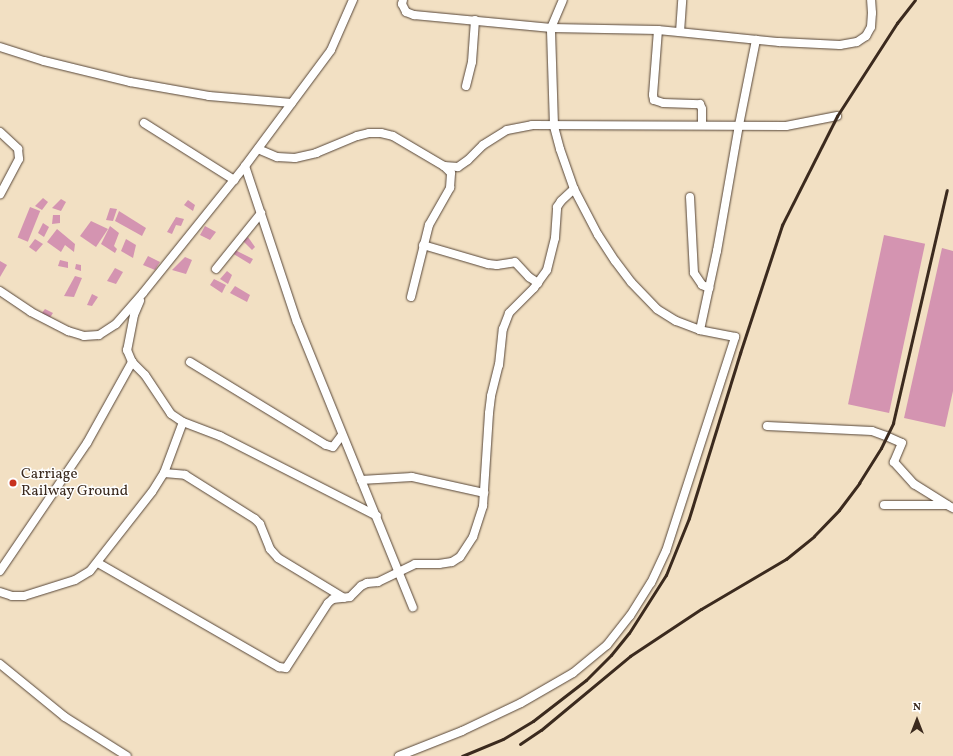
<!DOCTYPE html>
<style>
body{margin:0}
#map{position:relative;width:953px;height:756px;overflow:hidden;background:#f2e0c3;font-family:Vollkorn,serif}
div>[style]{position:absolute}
.building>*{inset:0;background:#d494b1;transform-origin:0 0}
.roads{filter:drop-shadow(0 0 1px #564537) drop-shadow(0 0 1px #564537)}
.street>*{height:8px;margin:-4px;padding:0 4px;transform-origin:4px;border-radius:4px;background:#fff}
.rail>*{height:3px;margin:-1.5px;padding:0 1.5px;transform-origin:1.5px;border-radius:1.5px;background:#3b2a1e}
.dots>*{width:11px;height:11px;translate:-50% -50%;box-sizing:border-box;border:2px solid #fff;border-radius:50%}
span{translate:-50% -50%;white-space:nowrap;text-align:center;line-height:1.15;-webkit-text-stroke:3px #fff;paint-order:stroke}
.poi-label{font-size:15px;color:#3b2a1e}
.left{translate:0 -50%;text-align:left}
.north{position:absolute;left:897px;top:700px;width:40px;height:40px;-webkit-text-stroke:3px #fff;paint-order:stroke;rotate:0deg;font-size:11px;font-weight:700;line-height:16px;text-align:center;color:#3b2a1e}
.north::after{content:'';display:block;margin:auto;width:14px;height:18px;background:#3b2a1e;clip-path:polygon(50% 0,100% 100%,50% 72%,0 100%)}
</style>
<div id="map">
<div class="building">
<i style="clip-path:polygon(43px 198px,48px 202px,42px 210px,35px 206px)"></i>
<i style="clip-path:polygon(61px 199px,66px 202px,61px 211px,52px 208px)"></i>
<i style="clip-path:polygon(188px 200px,195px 205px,193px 211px,184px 205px)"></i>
<i style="left:30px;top:207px;width:11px;height:33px;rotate:22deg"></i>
<i style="clip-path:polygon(110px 208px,117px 209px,113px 221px,106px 220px)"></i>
<i style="clip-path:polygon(119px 211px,146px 228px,142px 236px,115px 221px)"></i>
<i style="clip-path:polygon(53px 215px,60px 215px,60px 223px,52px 224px)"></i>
<i style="clip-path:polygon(176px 217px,184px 219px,181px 226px,176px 225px,172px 234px,167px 232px)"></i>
<i style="clip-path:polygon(91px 221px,108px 229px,96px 247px,80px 236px)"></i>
<i style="clip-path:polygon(43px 223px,49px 227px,44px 237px,38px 233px)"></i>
<i style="clip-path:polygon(110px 226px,119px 233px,114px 246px,117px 249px,115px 253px,101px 244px)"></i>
<i style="clip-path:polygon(205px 226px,216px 232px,210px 240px,200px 235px)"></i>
<i style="clip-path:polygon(57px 229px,75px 244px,74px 252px,65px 245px,61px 252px,47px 242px)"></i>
<i style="left:884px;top:235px;width:42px;height:173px;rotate:12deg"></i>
<i style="clip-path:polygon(248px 237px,255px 247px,252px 250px,243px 241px)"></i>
<i style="clip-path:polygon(35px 239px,43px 244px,36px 252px,29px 247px)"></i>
<i style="clip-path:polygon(126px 239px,136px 245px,133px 258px,121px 251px)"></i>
<i style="clip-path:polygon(942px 248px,953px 251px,953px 391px,945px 427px,904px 418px)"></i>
<i style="clip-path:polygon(235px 250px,253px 259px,250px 264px,232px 253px)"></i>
<i style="clip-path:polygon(148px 256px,160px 262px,155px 270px,143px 265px)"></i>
<i style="clip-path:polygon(185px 257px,192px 260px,186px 274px,172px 270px)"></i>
<i style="clip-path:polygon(60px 260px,68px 262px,68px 268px,58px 266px)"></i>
<i style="clip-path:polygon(0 261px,7px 265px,0 277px)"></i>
<i style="clip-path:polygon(76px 264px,81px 265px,81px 271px,75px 269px)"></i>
<i style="clip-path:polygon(115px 268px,123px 272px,116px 284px,107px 281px)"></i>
<i style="clip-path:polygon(227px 271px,232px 275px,228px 284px,220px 279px)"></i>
<i style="clip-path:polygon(75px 276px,82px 278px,74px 297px,64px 296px)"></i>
<i style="clip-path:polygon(214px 279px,226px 285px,222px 293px,210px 285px)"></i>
<i style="clip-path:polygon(235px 286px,250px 295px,247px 302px,230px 293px)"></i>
<i style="clip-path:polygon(92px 294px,98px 297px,92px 306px,87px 305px)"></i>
<i style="clip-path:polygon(45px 309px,53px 313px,49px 319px,41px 314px)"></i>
</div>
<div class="roads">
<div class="street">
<i style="left:403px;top:0;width:4px;rotate:104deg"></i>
<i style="left:402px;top:4px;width:9px;rotate:63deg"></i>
<i style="left:406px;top:12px;width:9px;rotate:21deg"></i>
<i style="left:414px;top:15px;width:138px;rotate:5.4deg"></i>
<i style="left:551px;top:28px;width:107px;rotate:1.1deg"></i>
<i style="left:658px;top:30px;width:122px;rotate:5.7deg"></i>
<i style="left:779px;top:42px;width:61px;rotate:2.8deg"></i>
<i style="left:840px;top:45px;width:17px;rotate:-10deg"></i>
<i style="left:857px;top:42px;width:11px;rotate:-34deg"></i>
<i style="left:866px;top:36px;width:10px;rotate:-61deg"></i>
<i style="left:871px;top:27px;width:14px;rotate:-86deg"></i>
<i style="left:872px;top:13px;width:13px;rotate:-94deg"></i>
<i style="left:658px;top:30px;width:65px;rotate:94.4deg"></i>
<i style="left:653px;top:95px;width:5px;rotate:79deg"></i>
<i style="left:654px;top:100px;width:9px;rotate:18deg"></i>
<i style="left:663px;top:103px;width:37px;rotate:2deg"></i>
<i style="left:700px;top:104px;width:5px;rotate:68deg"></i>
<i style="left:702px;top:109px;width:16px;rotate:90deg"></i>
<i style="left:680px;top:32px;width:32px;rotate:-86deg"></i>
<i style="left:0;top:47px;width:46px;rotate:17.7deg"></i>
<i style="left:44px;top:61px;width:89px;rotate:13.7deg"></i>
<i style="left:130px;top:82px;width:80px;rotate:10deg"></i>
<i style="left:209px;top:96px;width:83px;rotate:4.8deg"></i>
<i style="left:466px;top:86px;width:25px;rotate:-76deg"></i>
<i style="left:472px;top:62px;width:42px;rotate:-85.9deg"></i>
<i style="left:144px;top:123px;width:107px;rotate:32.3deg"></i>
<i style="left:0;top:132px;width:25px;rotate:43deg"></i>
<i style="left:18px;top:149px;width:10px;rotate:84deg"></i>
<i style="left:19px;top:159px;width:40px;rotate:118deg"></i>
<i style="left:258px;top:149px;width:21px;rotate:23deg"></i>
<i style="left:277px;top:157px;width:18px;rotate:3deg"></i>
<i style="left:295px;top:158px;width:22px;rotate:-13deg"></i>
<i style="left:316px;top:153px;width:44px;rotate:-22.5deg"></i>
<i style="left:357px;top:136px;width:12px;rotate:-14deg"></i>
<i style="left:369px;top:133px;width:12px"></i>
<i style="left:381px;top:133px;width:12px;rotate:14deg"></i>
<i style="left:393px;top:136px;width:59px;rotate:30.5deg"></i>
<i style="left:444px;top:166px;width:14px;rotate:4deg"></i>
<i style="left:458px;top:167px;width:12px;rotate:-35deg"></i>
<i style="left:468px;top:160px;width:21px;rotate:-45deg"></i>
<i style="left:483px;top:145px;width:28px;rotate:-32deg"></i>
<i style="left:507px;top:130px;width:25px;rotate:-11deg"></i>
<i style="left:532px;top:125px;width:254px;rotate:0.2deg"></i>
<i style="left:786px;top:126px;width:52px;rotate:-11.1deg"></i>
<i style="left:245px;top:166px;width:164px;rotate:71.6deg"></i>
<i style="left:297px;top:322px;width:308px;rotate:67.9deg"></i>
<i style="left:690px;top:197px;width:76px;rotate:87deg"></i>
<i style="left:694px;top:273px;width:14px;rotate:56deg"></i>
<i style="left:702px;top:285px;width:8px;rotate:23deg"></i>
<i style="left:423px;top:245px;width:68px;rotate:16.3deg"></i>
<i style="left:488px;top:264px;width:9px;rotate:6deg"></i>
<i style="left:497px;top:265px;width:18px;rotate:-9deg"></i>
<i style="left:515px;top:262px;width:21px;rotate:47deg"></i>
<i style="left:529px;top:277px;width:11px;rotate:34deg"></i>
<i style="left:216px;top:269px;width:72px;rotate:-51.2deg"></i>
<i style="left:0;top:291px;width:37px;rotate:34deg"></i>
<i style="left:31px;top:312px;width:42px;rotate:27.2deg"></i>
<i style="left:68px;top:331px;width:17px;rotate:17deg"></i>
<i style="left:84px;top:336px;width:15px;rotate:-4deg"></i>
<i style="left:99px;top:335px;width:20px;rotate:-33deg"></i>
<i style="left:116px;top:324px;width:41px;rotate:-48.9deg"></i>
<i style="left:143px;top:293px;width:163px;rotate:-51.2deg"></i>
<i style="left:245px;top:166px;width:144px;rotate:-53.4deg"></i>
<i style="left:331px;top:50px;width:55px;rotate:-66.3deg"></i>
<i style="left:411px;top:297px;width:74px;rotate:-76deg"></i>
<i style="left:429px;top:225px;width:43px;rotate:-60.4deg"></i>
<i style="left:450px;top:188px;width:15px;rotate:-86deg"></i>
<i style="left:451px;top:173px;width:10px;rotate:-135deg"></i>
<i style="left:140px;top:301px;width:15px;rotate:113deg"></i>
<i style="left:134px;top:315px;width:36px;rotate:101deg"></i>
<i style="left:127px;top:350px;width:13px;rotate:67deg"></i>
<i style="left:132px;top:362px;width:18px;rotate:45deg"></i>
<i style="left:145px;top:375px;width:47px;rotate:56.3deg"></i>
<i style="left:171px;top:414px;width:14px;rotate:34deg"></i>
<i style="left:183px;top:422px;width:40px;rotate:21deg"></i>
<i style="left:220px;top:436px;width:176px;rotate:27deg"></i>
<i style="left:700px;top:330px;width:81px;rotate:-77.9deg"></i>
<i style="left:717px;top:251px;width:128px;rotate:-80.1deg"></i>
<i style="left:739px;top:125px;width:87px;rotate:-78.7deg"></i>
<i style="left:190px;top:362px;width:159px;rotate:31.4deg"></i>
<i style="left:326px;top:445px;width:7px;rotate:16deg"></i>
<i style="left:333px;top:447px;width:15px;rotate:-53deg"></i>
<i style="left:767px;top:426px;width:105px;rotate:2.7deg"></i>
<i style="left:872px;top:431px;width:15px;rotate:20deg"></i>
<i style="left:886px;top:436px;width:17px;rotate:24deg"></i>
<i style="left:902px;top:443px;width:21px;rotate:113deg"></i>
<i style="left:894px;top:462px;width:30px;rotate:48deg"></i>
<i style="left:914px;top:484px;width:39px;rotate:32deg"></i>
<i style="left:164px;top:473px;width:21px;rotate:5deg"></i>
<i style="left:185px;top:475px;width:83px;rotate:32.2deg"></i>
<i style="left:255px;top:519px;width:7px;rotate:45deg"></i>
<i style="left:260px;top:524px;width:27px;rotate:68deg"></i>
<i style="left:270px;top:549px;width:12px;rotate:48deg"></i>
<i style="left:278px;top:558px;width:77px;rotate:31.2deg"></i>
<i style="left:361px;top:480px;width:51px;rotate:-3.4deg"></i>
<i style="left:412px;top:477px;width:74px;rotate:12.5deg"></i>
<i style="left:884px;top:505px;width:63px"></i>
<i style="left:947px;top:505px;width:7px;rotate:27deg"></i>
<i style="left:98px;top:563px;width:209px;rotate:29.9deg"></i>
<i style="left:279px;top:667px;width:7px;rotate:8deg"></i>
<i style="left:286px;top:668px;width:77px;rotate:-57.1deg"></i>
<i style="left:328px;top:603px;width:6px;rotate:-39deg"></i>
<i style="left:333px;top:599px;width:17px;rotate:-7deg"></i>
<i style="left:350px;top:597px;width:16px;rotate:-45deg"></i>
<i style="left:361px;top:586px;width:7px;rotate:-27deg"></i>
<i style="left:367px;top:583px;width:11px;rotate:-5deg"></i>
<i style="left:378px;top:582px;width:41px;rotate:-25.9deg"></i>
<i style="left:415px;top:564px;width:24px"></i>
<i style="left:439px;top:564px;width:13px;rotate:-9deg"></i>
<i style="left:452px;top:562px;width:9px;rotate:-32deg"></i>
<i style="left:460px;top:557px;width:24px;rotate:-57deg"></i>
<i style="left:473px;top:537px;width:33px;rotate:-72deg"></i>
<i style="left:483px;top:506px;width:93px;rotate:-86.3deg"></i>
<i style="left:489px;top:413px;width:17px;rotate:-83deg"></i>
<i style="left:491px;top:396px;width:32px;rotate:-76deg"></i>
<i style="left:499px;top:365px;width:36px;rotate:-84deg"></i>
<i style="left:503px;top:329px;width:17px;rotate:-69deg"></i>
<i style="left:509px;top:313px;width:35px;rotate:-45deg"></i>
<i style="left:534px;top:288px;width:22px;rotate:-54deg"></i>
<i style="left:547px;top:270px;width:33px;rotate:-76deg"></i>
<i style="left:555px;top:238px;width:31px;rotate:-86deg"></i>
<i style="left:557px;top:207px;width:7px;rotate:-56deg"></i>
<i style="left:561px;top:201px;width:18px;rotate:-43deg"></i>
<i style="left:0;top:571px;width:155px;rotate:-55.8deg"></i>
<i style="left:87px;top:443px;width:93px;rotate:-60.9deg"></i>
<i style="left:0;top:592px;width:13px;rotate:18deg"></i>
<i style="left:12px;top:596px;width:12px"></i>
<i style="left:24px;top:596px;width:53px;rotate:-17.4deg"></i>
<i style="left:75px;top:580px;width:17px;rotate:-31deg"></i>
<i style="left:90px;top:571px;width:100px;rotate:-51.9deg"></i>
<i style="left:152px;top:492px;width:22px;rotate:-58deg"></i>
<i style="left:164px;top:473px;width:54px;rotate:-69.6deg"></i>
<i style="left:0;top:664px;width:84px;rotate:39.2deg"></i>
<i style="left:65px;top:717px;width:73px;rotate:32.2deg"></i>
<i style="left:399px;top:756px;width:68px;rotate:-21.6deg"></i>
<i style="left:462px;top:731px;width:65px;rotate:-25.4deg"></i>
<i style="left:521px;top:703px;width:60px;rotate:-30deg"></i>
<i style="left:573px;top:673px;width:44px;rotate:-39.5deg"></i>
<i style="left:607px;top:645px;width:37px;rotate:-52deg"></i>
<i style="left:630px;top:616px;width:39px;rotate:-58deg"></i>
<i style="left:651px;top:583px;width:35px;rotate:-65deg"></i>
<i style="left:666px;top:551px;width:225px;rotate:-72.1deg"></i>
<i style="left:735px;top:337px;width:36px;rotate:-169deg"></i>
<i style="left:700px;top:330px;width:26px;rotate:-159deg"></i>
<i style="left:676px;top:321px;width:22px;rotate:-148deg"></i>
<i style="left:657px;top:309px;width:37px;rotate:-134deg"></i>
<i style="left:631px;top:282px;width:26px;rotate:-127deg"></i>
<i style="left:615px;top:261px;width:31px;rotate:-123deg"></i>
<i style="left:598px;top:235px;width:52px;rotate:-117.6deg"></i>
<i style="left:574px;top:189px;width:42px;rotate:-109.3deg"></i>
<i style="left:560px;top:149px;width:24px;rotate:-105deg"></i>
<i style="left:554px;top:126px;width:98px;rotate:-91.8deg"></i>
<i style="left:551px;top:28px;width:30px;rotate:-67deg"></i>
</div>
</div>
<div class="rail">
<i style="left:520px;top:744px;width:25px;rotate:-34deg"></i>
<i style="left:541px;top:730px;width:116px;rotate:-39.7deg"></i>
<i style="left:630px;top:656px;width:85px;rotate:-33.5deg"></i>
<i style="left:701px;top:609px;width:99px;rotate:-30.5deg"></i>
<i style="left:786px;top:559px;width:36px;rotate:-39deg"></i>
<i style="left:814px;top:536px;width:36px;rotate:-46deg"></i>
<i style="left:839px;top:510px;width:34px;rotate:-53deg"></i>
<i style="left:859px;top:483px;width:41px;rotate:-57.8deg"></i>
<i style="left:881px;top:448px;width:28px;rotate:-64deg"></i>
<i style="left:893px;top:423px;width:239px;rotate:-77deg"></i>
<i style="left:462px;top:756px;width:44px;rotate:-22.5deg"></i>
<i style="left:503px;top:739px;width:35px;rotate:-31deg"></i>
<i style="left:533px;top:721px;width:67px;rotate:-37.7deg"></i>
<i style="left:586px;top:680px;width:35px;rotate:-45deg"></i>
<i style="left:611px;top:655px;width:28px;rotate:-51deg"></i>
<i style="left:629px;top:633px;width:69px;rotate:-57.5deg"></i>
<i style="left:666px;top:575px;width:61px;rotate:-68deg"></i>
<i style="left:689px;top:518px;width:173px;rotate:-72.8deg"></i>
<i style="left:740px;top:353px;width:135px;rotate:-71.8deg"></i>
<i style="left:782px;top:225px;width:122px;rotate:-63.2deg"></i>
<i style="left:837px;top:116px;width:111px;rotate:-57.2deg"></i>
<i style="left:897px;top:23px;width:29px;rotate:-52deg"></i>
</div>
<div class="dots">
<i style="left:13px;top:483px;background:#c8321e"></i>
</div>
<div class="poi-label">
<span class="left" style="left:21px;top:483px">Carriage<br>Railway Ground</span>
</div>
<div class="north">N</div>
</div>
